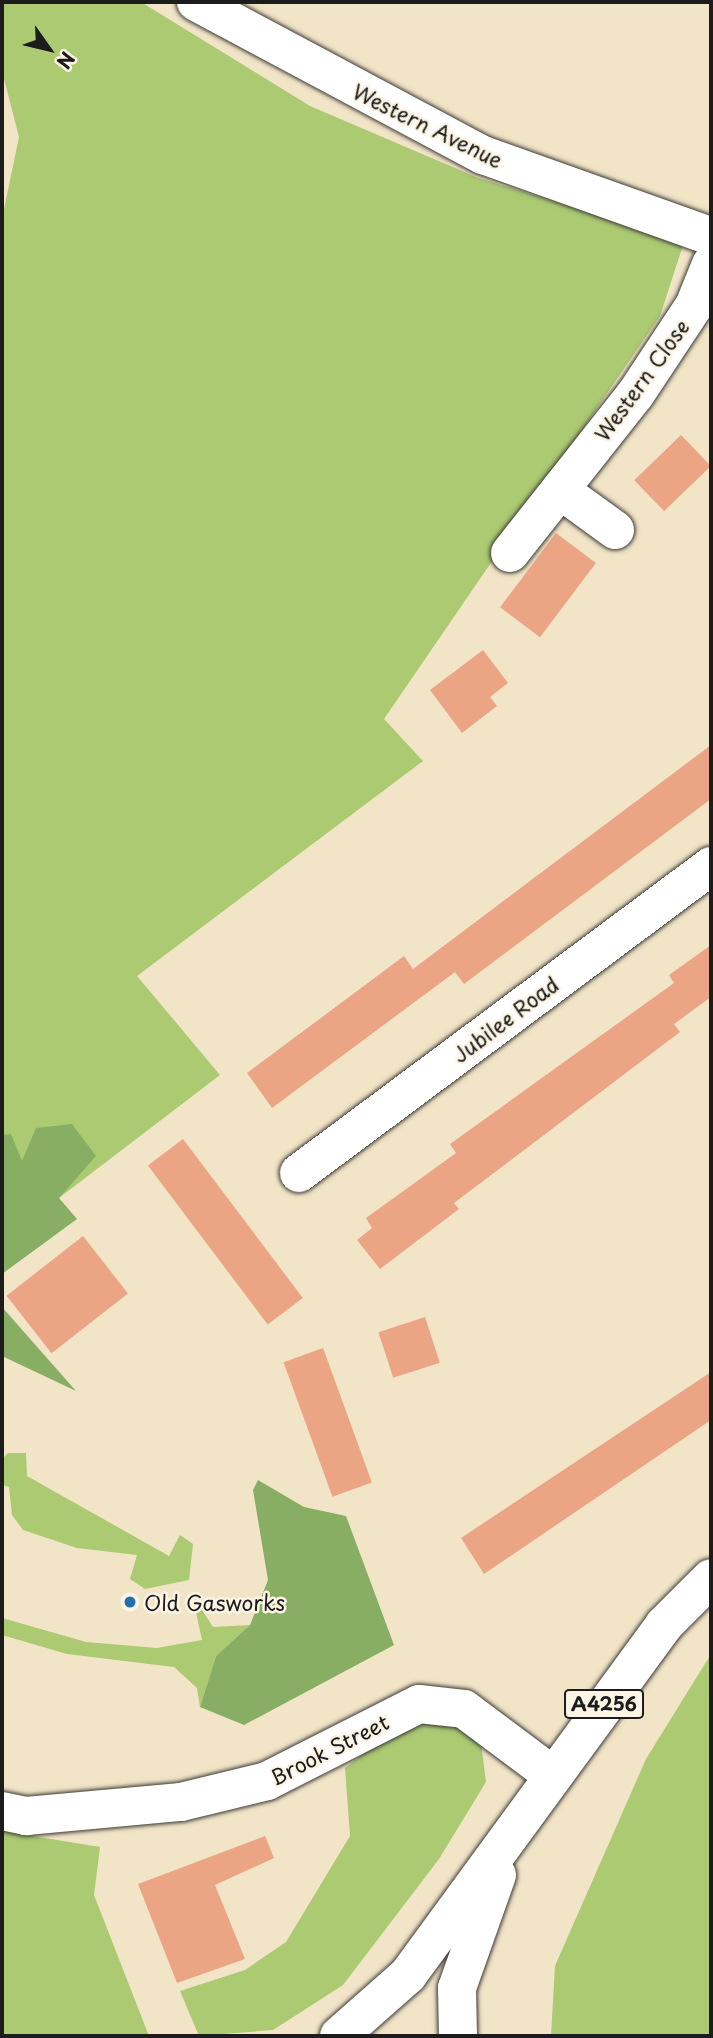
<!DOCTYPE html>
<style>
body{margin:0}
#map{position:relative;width:713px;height:2038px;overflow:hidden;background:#f2e4c7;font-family:"Playpen Sans",sans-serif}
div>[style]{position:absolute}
.green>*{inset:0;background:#abca72}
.forest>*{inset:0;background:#88ae64}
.building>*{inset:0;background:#eba585;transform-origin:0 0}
.roads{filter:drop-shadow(0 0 2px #3c3a36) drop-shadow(0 0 2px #3c3a36)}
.minor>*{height:38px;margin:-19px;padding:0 19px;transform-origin:19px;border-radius:19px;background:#fff}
.major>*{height:38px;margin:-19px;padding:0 19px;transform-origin:19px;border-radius:19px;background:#fff}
.dots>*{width:19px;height:19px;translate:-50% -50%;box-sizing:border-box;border:4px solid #fcf5e5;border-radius:50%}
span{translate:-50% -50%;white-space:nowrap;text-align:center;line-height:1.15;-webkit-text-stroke:5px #fcf5e5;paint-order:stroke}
.shield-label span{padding:2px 5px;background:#fcf5e5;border:2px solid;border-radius:5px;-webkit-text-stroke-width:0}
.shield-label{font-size:19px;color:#1c1c1c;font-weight:700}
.street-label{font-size:21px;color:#1c1c1c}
.poi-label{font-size:21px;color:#1c1c1c}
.left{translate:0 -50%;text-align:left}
.frame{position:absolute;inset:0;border:4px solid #1c1c1c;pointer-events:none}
.north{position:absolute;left:14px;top:14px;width:70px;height:70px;-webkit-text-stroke:5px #fcf5e5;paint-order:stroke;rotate:124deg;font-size:19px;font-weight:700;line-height:28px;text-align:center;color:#1c1c1c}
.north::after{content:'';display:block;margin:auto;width:24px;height:32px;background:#1c1c1c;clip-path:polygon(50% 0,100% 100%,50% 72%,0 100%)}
</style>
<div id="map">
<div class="green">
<i style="clip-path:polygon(2px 2px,141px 2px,310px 106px,476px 177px,684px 242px,660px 316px,384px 719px,423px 761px,137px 976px,220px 1075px,59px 1198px,2px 1214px,2px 219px,19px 137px,2px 71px)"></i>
<i style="clip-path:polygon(8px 1453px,26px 1453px,27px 1476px,169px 1556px,180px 1535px,193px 1544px,189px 1580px,145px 1589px,130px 1579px,137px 1555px,77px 1548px,23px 1530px,12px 1515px,9px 1487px,2px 1485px,2px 1459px)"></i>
<i style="clip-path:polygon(202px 1610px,213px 1627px,250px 1625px,216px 1656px,200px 1707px,197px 1688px,174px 1667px,67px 1654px,2px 1635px,2px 1618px,86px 1642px,157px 1648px,202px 1640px,196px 1612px)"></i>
<i style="clip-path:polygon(711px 1654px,711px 2036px,551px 2036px,555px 1966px,646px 1759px)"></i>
<i style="clip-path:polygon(444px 1717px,481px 1742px,486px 1782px,439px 1859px,343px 1985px,273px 2030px,199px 2036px,180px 1991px,245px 1970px,286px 1942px,350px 1836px,345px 1768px,396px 1729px)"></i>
<i style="clip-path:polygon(2px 1831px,100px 1847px,94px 1895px,149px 2036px,2px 2036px)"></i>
</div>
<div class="forest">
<i style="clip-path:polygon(72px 1124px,96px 1156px,59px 1198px,77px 1219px,2px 1274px,2px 1135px,11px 1134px,22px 1161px,36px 1128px)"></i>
<i style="clip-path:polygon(2px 1307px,76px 1391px,2px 1356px)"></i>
<i style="clip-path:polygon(258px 1480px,304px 1507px,346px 1516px,394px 1645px,244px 1725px,200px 1707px,216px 1656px,250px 1625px,268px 1580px,253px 1490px)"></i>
</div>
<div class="building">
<i style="left:681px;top:435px;width:43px;height:65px;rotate:46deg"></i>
<i style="left:556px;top:533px;width:50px;height:93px;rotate:37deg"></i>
<i style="clip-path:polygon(483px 650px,508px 683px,490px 697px,497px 706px,462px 733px,430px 690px)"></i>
<i style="clip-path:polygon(711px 745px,711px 799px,464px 984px,455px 972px,272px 1108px,247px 1073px,404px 956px,413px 969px)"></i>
<i style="clip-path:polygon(711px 945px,711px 997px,674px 1024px,680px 1032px,454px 1203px,459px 1209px,380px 1269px,357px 1240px,372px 1228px,366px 1218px,456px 1153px,450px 1144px,674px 983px,669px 975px)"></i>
<i style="left:183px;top:1139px;width:199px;height:44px;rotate:53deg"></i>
<i style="left:83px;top:1236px;width:73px;height:97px;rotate:52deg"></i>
<i style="left:425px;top:1317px;width:48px;height:49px;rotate:72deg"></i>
<i style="left:323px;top:1348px;width:143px;height:42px;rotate:70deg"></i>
<i style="clip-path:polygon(711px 1372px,711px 1420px,484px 1574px,461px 1538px)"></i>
<i style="clip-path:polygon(265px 1836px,274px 1858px,215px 1885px,245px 1959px,177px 1983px,138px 1884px)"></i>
</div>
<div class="roads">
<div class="minor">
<i style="left:196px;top:2px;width:325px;rotate:28.1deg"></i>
<i style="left:483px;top:155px;width:242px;rotate:19.6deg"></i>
<i style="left:560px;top:490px;width:68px;rotate:36deg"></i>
<i style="left:510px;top:553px;width:201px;rotate:-51.7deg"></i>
<i style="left:635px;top:395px;width:107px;rotate:-56.5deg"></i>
<i style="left:694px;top:306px;width:45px;rotate:-68deg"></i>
<i style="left:299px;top:1173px;width:514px;rotate:-36.69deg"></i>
<i style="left:2px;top:1811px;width:25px;rotate:12deg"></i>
<i style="left:26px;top:1816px;width:156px;rotate:-5.2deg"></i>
<i style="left:181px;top:1802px;width:89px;rotate:-13.7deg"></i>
<i style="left:267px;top:1781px;width:170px;rotate:-26.9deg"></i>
<i style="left:419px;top:1704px;width:45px;rotate:6.3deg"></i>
<i style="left:464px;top:1709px;width:109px;rotate:36.8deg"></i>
</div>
<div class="major">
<i style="left:339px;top:2036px;width:92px;rotate:-41.5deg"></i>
<i style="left:408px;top:1975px;width:434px;rotate:-53.8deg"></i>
<i style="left:664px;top:1625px;width:66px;rotate:-45deg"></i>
<i style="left:458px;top:2036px;width:48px;rotate:-91.2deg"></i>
<i style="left:457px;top:1988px;width:120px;rotate:-70.5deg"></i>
</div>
</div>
<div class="dots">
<i style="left:130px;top:1602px;background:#1f6fb2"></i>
</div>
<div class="shield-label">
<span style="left:604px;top:1704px">A4256</span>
</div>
<div class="street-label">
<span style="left:428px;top:125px;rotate:26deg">Western Avenue</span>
<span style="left:641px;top:380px;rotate:-54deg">Western Close</span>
<span style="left:505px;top:1019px;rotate:-37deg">Jubilee Road</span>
<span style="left:329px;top:1749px;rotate:-27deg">Brook Street</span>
</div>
<div class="poi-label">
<span class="left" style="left:144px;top:1602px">Old Gasworks</span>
</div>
<div class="frame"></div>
<div class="north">N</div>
</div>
